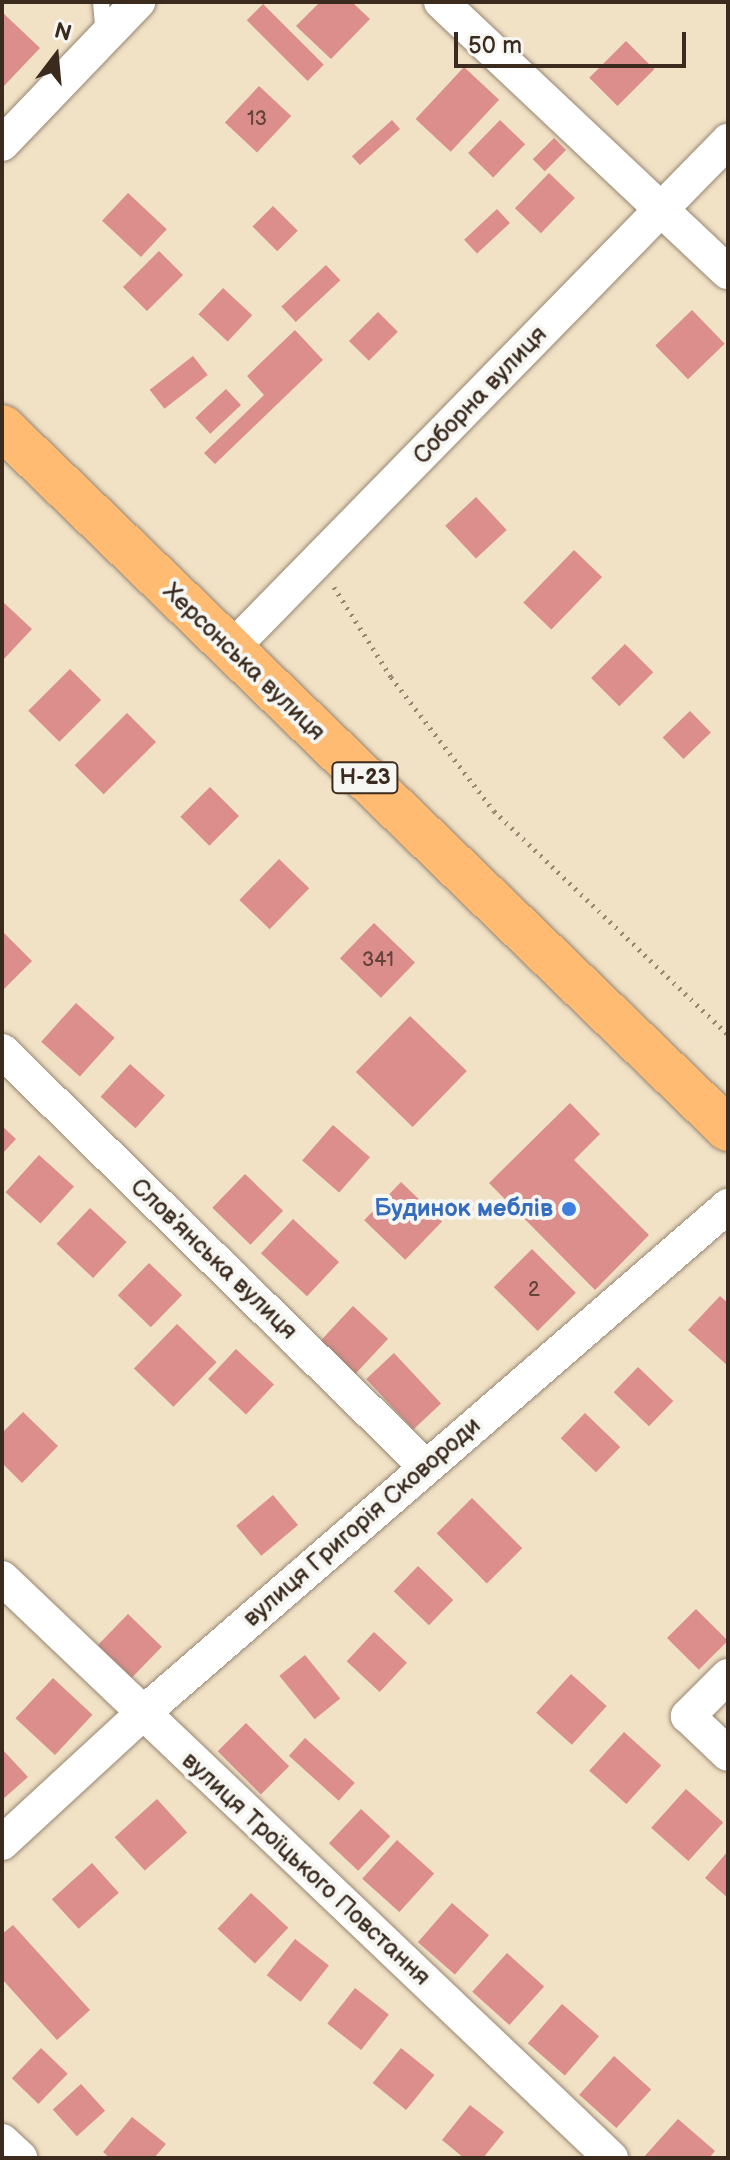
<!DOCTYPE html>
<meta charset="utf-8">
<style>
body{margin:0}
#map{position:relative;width:730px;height:2160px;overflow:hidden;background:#f1e1c5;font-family:"Balsamiq Sans",sans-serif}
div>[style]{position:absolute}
.building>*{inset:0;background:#db8e8c;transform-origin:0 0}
.path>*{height:5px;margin-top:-2.5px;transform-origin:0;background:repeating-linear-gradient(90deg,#968672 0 2px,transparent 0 8px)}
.roads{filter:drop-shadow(0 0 2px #968672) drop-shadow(0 0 2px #968672)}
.service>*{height:16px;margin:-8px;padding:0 8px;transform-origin:8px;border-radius:8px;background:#fff}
.minor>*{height:34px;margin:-17px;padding:0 17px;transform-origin:17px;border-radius:17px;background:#fff}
.primary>*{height:44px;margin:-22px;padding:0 22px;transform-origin:22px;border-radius:22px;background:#febb71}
.dots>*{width:22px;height:22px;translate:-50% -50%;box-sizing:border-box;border:4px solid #f6f6f2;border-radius:50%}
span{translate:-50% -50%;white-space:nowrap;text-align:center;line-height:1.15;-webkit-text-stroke:8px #f6f6f2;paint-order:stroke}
.number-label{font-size:20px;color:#63433a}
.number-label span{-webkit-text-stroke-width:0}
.shield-label span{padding:2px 6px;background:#f6f6f2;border:2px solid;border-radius:6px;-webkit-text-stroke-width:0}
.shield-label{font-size:22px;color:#3b2a1e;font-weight:700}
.street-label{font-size:24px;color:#3b2a1e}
.shop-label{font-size:24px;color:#366cbe;font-weight:700}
.right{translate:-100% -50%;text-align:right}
.frame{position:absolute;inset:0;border:4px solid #3b2a1e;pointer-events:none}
.north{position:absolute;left:16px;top:16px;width:80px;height:80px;-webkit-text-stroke:6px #f6f6f2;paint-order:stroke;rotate:16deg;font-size:22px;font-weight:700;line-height:32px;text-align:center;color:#3b2a1e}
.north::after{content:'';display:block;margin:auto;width:28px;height:36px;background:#3b2a1e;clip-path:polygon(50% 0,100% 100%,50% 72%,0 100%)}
.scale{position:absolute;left:454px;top:32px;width:232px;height:36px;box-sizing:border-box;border:4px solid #3b2a1e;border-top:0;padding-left:10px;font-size:24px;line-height:28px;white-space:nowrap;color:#3b2a1e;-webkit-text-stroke:6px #f6f6f2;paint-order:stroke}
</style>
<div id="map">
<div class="building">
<i style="clip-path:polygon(320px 2px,352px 2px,370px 19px,331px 59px,296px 26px)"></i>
<i style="left:263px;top:4px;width:86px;height:23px;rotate:45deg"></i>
<i style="clip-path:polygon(2px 12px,40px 48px,2px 88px)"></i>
<i style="left:626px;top:41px;width:40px;height:52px;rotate:45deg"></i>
<i style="left:464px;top:67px;width:48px;height:71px;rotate:43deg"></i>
<i style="left:259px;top:86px;width:44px;height:50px;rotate:43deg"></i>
<i style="left:392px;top:120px;width:12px;height:54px;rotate:48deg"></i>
<i style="left:500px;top:120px;width:35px;height:46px;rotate:44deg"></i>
<i style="left:554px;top:138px;width:17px;height:30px;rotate:45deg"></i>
<i style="left:549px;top:173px;width:36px;height:49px;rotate:44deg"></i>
<i style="left:128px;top:193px;width:53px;height:38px;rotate:43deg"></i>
<i style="left:273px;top:206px;width:35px;height:29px;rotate:45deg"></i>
<i style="left:497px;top:209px;width:19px;height:45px;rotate:47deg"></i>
<i style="left:159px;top:251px;width:34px;height:51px;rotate:45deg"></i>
<i style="left:326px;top:265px;width:21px;height:61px;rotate:47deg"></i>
<i style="left:223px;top:288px;width:40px;height:36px;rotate:43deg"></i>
<i style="left:692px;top:310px;width:47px;height:51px;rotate:46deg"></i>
<i style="left:378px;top:312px;width:28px;height:41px;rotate:45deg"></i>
<i style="clip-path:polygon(295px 330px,323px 360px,215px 464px,204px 453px,264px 395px,247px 376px)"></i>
<i style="left:193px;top:356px;width:24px;height:55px;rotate:52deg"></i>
<i style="left:226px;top:389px;width:22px;height:42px;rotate:47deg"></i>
<i style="left:476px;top:497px;width:45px;height:42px;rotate:47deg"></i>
<i style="left:574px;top:550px;width:39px;height:73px;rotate:44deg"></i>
<i style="clip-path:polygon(2px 601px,32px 629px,2px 661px)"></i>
<i style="left:625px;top:644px;width:40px;height:48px;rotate:45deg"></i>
<i style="left:70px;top:669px;width:44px;height:59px;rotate:45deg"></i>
<i style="left:690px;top:711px;width:30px;height:38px;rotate:46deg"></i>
<i style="left:127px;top:713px;width:41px;height:74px;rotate:45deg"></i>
<i style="left:210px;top:787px;width:41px;height:42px;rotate:45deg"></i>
<i style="left:279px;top:859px;width:42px;height:57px;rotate:44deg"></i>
<i style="left:374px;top:923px;width:57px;height:49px;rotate:44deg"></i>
<i style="clip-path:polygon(2px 931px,32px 961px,2px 991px)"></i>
<i style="left:76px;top:1003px;width:52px;height:52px;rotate:42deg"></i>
<i style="left:410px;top:1016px;width:79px;height:78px;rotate:44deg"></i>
<i style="left:130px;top:1064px;width:47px;height:44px;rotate:42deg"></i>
<i style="clip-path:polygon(570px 1103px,600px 1134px,574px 1160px,649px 1235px,595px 1290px,489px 1183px)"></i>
<i style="left:333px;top:1125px;width:49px;height:47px;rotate:41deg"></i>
<i style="clip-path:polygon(2px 1126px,16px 1139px,2px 1154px)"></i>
<i style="left:39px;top:1155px;width:47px;height:50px;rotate:42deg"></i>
<i style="left:245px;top:1174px;width:53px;height:47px;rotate:44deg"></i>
<i style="left:401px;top:1182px;width:57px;height:53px;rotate:44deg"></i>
<i style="left:90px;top:1208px;width:50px;height:49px;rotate:43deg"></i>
<i style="left:293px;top:1219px;width:63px;height:47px;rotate:43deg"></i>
<i style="left:532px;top:1249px;width:62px;height:54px;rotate:45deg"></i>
<i style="left:149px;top:1263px;width:46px;height:45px;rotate:44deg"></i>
<i style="clip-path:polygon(720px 1296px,728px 1303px,728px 1366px,688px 1330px)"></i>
<i style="left:353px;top:1306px;width:48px;height:56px;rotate:43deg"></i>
<i style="left:177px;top:1324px;width:55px;height:62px;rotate:44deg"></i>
<i style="left:236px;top:1349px;width:52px;height:41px;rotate:43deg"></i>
<i style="left:394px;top:1353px;width:69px;height:38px;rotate:47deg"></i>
<i style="left:638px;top:1367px;width:49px;height:35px;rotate:44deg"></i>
<i style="clip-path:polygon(23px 1412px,58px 1446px,22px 1483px,2px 1463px,2px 1433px)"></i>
<i style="left:585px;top:1413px;width:49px;height:35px;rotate:44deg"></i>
<i style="left:273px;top:1495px;width:39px;height:48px;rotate:50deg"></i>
<i style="left:472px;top:1498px;width:71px;height:50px;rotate:45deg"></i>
<i style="left:418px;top:1566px;width:49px;height:35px;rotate:44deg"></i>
<i style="left:696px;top:1609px;width:45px;height:41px;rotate:45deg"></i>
<i style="left:128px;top:1614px;width:47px;height:45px;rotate:44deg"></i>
<i style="left:374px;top:1632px;width:45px;height:40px;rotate:43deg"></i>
<i style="left:305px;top:1655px;width:56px;height:33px;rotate:51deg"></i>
<i style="left:571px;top:1674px;width:48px;height:52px;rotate:42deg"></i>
<i style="left:53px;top:1678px;width:54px;height:55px;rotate:43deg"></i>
<i style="left:246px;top:1723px;width:61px;height:40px;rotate:45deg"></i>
<i style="left:624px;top:1732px;width:50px;height:52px;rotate:42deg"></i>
<i style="left:305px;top:1738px;width:67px;height:24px;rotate:42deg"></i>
<i style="clip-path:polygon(2px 1749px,28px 1777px,2px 1800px)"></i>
<i style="left:686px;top:1789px;width:50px;height:52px;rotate:42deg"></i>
<i style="left:157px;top:1799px;width:45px;height:57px;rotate:48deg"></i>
<i style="left:361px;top:1809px;width:40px;height:47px;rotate:43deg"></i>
<i style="left:397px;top:1840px;width:50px;height:52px;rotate:42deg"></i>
<i style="clip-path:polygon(728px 1851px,728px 1898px,705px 1878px)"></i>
<i style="left:92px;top:1863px;width:40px;height:54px;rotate:48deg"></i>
<i style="left:251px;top:1893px;width:51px;height:49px;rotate:43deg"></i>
<i style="left:452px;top:1903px;width:49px;height:52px;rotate:41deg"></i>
<i style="clip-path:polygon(13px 1925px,90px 2010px,57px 2040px,2px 1979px,2px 1934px)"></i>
<i style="left:295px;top:1939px;width:43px;height:46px;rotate:38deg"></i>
<i style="left:507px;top:1953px;width:50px;height:52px;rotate:42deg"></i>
<i style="left:355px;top:1988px;width:43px;height:45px;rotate:38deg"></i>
<i style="left:562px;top:2004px;width:49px;height:52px;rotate:41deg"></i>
<i style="left:41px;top:2048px;width:37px;height:42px;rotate:44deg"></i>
<i style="left:401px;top:2048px;width:43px;height:45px;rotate:39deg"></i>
<i style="left:614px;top:2056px;width:50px;height:52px;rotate:42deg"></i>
<i style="left:81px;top:2084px;width:36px;height:38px;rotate:48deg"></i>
<i style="clip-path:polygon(470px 2105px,504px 2132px,483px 2158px,464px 2158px,442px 2140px)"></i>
<i style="clip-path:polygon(132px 2117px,166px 2144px,154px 2158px,110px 2158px,103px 2152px)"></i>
<i style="clip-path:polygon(678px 2119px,715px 2151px,709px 2158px,643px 2158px)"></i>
</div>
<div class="path">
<i style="left:334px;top:587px;width:107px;rotate:57.7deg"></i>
<i style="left:391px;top:677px;width:169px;rotate:52.5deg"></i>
<i style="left:494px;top:811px;width:324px;rotate:43.7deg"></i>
</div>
<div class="roads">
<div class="service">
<i style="left:101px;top:2px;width:32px;rotate:85deg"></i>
</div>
<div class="minor">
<i style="left:441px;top:2px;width:394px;rotate:43.3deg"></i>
<i style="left:2px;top:144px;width:197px;rotate:-46.2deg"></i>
<i style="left:231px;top:649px;width:711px;rotate:-45.63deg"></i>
<i style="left:2px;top:1051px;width:593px;rotate:44.45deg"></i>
<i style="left:2px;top:1578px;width:841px;rotate:43.6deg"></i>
<i style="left:728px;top:1676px;width:57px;rotate:135deg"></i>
<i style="left:688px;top:1716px;width:55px;rotate:43.5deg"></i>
<i style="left:2px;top:1843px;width:190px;rotate:-42.7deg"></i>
<i style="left:142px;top:1714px;width:776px;rotate:-40.92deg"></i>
<i style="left:2px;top:2141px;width:25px;rotate:43deg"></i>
</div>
<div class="primary">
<i style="left:2px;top:427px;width:1010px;rotate:44.04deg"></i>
</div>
</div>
<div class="dots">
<i style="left:569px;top:1209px;background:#3f7fe0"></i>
</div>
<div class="number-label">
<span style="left:257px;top:119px">13</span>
<span style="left:378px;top:960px">341</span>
<span style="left:534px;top:1290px">2</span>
</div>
<div class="shield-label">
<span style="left:365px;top:778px">Н-23</span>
</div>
<div class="street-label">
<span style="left:480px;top:395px;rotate:-46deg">Соборна вулиця</span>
<span style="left:244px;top:662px;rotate:44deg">Херсонська вулиця</span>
<span style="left:214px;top:1259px;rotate:44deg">Словʼянська вулиця</span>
<span style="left:362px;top:1522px;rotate:-41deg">вулиця Григорія Сковороди</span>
<span style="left:306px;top:1869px;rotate:43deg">вулиця Троїцького Повстання</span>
</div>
<div class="shop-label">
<span class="right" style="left:553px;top:1209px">Будинок меблів</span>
</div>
<div class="frame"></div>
<div class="north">N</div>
<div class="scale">50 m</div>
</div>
